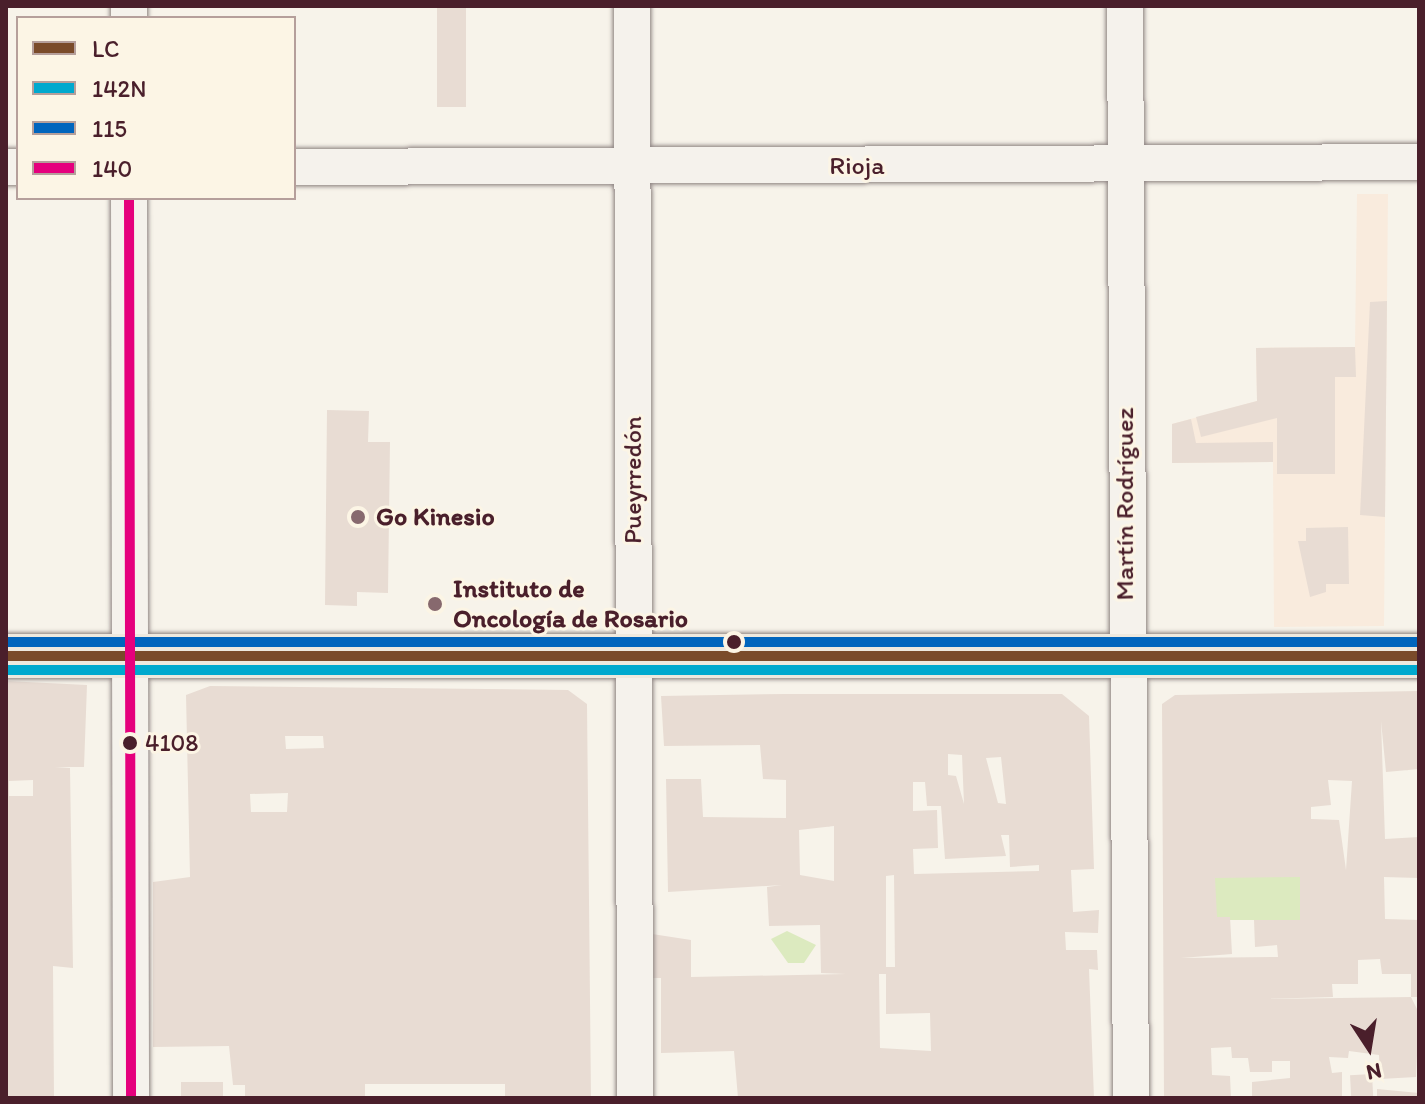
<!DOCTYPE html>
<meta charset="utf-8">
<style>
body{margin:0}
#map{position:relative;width:1425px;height:1104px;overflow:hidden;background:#f7f3ea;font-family:Itim,sans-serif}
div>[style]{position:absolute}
.built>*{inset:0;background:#f9ebdd}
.green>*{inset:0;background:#dceabf;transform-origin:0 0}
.building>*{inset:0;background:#e8dcd3;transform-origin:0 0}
.roads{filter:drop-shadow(0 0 2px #908684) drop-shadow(0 0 2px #908684)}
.minor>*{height:36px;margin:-18px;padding:0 18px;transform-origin:18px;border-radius:18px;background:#f5f2ec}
.major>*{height:44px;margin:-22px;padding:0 22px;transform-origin:22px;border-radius:22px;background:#eee9de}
.bus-1>*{height:10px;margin:-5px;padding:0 5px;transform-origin:5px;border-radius:5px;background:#7a4b2a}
.bus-2>*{height:10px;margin:-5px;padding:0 5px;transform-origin:5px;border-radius:5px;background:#00a9ce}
.bus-3>*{height:10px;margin:-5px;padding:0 5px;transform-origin:5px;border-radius:5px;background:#0065bd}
.bus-4>*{height:10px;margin:-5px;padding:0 5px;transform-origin:5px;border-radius:5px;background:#e5007d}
.dots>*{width:22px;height:22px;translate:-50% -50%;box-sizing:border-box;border:4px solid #fcf5e5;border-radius:50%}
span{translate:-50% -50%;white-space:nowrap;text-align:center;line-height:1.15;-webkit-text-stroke:6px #fcf5e5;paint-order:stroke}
.bus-label{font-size:24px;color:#4a1f2b}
.left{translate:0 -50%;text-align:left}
.street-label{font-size:26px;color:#4a1f2b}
.poi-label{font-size:26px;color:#4a1f2b;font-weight:700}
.frame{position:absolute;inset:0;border:8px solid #4a1f2b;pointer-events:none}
.legend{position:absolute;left:16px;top:16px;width:280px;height:184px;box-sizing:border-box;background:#fcf5e5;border:2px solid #b59f9b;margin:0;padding:10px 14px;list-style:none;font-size:24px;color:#4a1f2b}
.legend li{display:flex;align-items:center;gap:16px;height:40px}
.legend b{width:40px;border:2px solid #b59f9b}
.north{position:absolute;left:1329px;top:1008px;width:80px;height:80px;-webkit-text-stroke:6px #fcf5e5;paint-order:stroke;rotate:168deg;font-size:22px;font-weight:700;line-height:32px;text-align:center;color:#4a1f2b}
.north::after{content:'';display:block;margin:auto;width:28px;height:36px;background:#4a1f2b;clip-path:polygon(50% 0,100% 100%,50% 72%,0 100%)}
</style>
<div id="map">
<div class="built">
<i style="clip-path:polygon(1357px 194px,1388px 194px,1384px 626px,1274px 627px,1273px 462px,1172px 463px,1172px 424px,1257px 401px,1256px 348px,1355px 347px)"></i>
</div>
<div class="green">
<i style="left:1300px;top:877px;width:43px;height:85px;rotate:90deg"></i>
<i style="clip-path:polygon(787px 931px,816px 945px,804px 963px,788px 963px,771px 939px)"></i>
</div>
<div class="building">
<i style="left:437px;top:6px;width:29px;height:101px"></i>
<i style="clip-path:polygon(1387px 301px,1385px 517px,1360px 515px,1370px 302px)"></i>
<i style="clip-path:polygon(1355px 347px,1356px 377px,1335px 377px,1335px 474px,1277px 474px,1277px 418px,1201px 437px,1196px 417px,1257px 401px,1256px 348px)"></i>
<i style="clip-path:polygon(327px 410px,369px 411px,368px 442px,390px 442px,388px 593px,357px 592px,357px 606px,325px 605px)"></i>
<i style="clip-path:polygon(1191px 419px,1196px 443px,1273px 442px,1273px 462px,1172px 463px,1172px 424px)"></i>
<i style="clip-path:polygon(1348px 527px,1349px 584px,1326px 584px,1326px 592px,1310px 597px,1298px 541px,1306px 541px,1306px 528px)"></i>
<i style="clip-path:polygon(evenodd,6px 681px,87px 685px,84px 767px,55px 767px,70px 768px,73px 968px,53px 966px,54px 1098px,6px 1098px,6px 681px,33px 780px,33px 796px,9px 796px,9px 781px,33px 780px)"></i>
<i style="clip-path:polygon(evenodd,210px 686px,568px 690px,587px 704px,591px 1098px,505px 1098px,505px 1084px,365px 1084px,365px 1098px,245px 1098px,245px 1085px,233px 1085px,229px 1046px,153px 1047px,153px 882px,190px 877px,186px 695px,210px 686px,285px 736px,323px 736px,324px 748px,286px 749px,285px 736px,210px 686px,288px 793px,287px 812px,251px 812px,250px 794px,288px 793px)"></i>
<i style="clip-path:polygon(evenodd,1419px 691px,1419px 769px,1386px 772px,1381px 721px,1385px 839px,1419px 837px,1419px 878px,1384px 877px,1385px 919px,1419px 920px,1419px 997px,1411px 997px,1419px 1013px,1416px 1077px,1380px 1079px,1379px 1055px,1349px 1051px,1348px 1058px,1329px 1057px,1332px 1073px,1342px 1072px,1342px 1098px,1252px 1098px,1252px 1082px,1290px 1078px,1290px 1061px,1272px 1061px,1272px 1072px,1250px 1072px,1248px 1058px,1232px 1058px,1231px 1047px,1211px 1048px,1212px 1075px,1230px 1076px,1231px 1098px,1164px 1098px,1162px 704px,1175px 695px,1419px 691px,1328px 780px,1352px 781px,1346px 870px,1339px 820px,1311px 819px,1311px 807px,1331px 805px,1328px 780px,1419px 691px,1300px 877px,1300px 920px,1254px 920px,1255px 947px,1277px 945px,1278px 957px,1181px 958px,1232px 954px,1230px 917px,1217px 917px,1215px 878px,1300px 877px,1419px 691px,1380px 959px,1382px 974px,1411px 974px,1411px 997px,1265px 999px,1333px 997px,1332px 984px,1358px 984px,1358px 960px,1380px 959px)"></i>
<i style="clip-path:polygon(evenodd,785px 694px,1062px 694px,1089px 716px,1094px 869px,1071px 870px,1073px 912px,1099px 910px,1098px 933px,1065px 932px,1066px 950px,1097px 950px,1098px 970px,1089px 969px,1094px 1098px,738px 1098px,734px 1051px,661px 1053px,661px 978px,652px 978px,652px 934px,691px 940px,691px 977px,846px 974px,821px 973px,820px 925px,769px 926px,767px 887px,782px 885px,668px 892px,666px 779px,701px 779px,703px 817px,786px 818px,786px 780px,763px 779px,760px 745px,664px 746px,661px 696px,785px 694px,948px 754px,962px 755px,964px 804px,956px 776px,948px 775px,948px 754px,785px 694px,1001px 757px,1006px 804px,998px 803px,986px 758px,1001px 757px,785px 694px,913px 782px,925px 782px,927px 806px,941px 806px,945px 859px,1006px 856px,1001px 835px,1009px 835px,1010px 867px,1039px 865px,1039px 871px,914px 874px,913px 849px,938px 848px,937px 810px,913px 811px,913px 782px,785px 694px,834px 826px,834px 881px,800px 875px,799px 830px,834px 826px,785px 694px,894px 875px,895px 967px,886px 967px,886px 876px,894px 875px,785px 694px,879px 974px,886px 974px,886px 1014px,930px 1013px,931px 1051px,880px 1048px,879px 974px)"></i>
<i style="left:1372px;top:1074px;width:22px;height:22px;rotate:87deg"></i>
<i style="left:181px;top:1082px;width:42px;height:16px"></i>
<i style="clip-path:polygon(1377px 1089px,1419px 1093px,1419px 1098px,1377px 1098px)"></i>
</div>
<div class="roads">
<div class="minor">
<i style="left:632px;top:6px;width:1092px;rotate:89.84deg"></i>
<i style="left:1125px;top:6px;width:1092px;rotate:89.69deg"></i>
<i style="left:129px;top:18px;width:12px;rotate:-90deg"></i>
<i style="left:6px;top:167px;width:12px"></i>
<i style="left:294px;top:167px;width:1125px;rotate:-0.25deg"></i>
<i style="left:129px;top:198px;width:900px;rotate:89.87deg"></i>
</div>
<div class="major">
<i style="left:6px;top:656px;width:1413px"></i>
</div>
</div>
<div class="bus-1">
<i style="left:6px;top:656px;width:1413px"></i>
</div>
<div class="bus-2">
<i style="left:6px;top:670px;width:1413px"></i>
</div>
<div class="bus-3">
<i style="left:6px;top:642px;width:1413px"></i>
</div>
<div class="bus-4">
<i style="left:129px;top:198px;width:900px;rotate:89.87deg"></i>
</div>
<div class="dots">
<i style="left:358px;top:517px;background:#87696e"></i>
<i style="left:435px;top:604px;background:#87696e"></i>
<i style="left:734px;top:642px;background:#4a1f2b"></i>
<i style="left:130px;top:743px;background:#4a1f2b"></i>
</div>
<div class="bus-label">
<span class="left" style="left:145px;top:743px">4108</span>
</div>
<div class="street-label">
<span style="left:857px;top:166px">Rioja</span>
<span style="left:633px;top:480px;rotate:-90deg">Pueyrredón</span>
<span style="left:1125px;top:504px;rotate:-90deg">Martín Rodríguez</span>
</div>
<div class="poi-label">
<span class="left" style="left:376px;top:517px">Go Kinesio</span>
<span class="left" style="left:453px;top:604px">Instituto de<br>Oncología de Rosario</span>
</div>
<div class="frame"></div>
<ul class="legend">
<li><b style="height:10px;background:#7a4b2a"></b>LC</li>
<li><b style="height:10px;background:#00a9ce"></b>142N</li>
<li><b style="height:10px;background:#0065bd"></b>115</li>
<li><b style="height:10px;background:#e5007d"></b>140</li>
</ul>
<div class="north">N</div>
</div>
